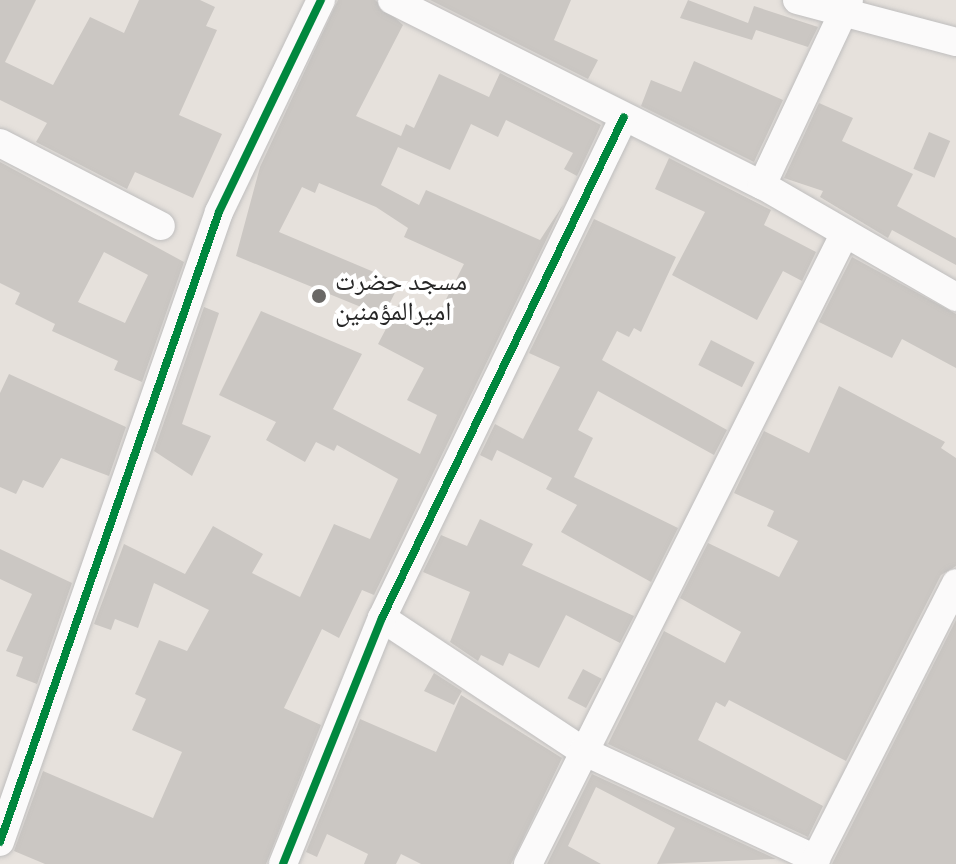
<!DOCTYPE html>
<meta charset="utf-8">
<style>
body{margin:0}
#map{position:relative;width:956px;height:864px;overflow:hidden;background:#e6e1dc;font-family:Ubuntu,"Noto Naskh Arabic",sans-serif}
div>[style]{position:absolute}
.building>*{inset:0;background:#cbc7c3;transform-origin:0 0}
.roads{filter:drop-shadow(0 0 2px #bfbebe) drop-shadow(0 0 2px #bfbebe)}
.minor>*{height:28px;margin:-14px;padding:0 14px;transform-origin:14px;border-radius:14px;background:#fbfafa}
.cycleway>*{height:8px;margin:-4px;padding:0 4px;transform-origin:4px;border-radius:4px;background:#00873e}
.dots>*{width:22px;height:22px;translate:-50% -50%;box-sizing:border-box;border:4px solid #fff;border-radius:50%}
span{translate:-50% -50%;white-space:nowrap;text-align:center;line-height:1.15;-webkit-text-stroke:8px #fff;paint-order:stroke}
.poi-label{font-size:26px;color:#272727}
.left{translate:0 -50%;text-align:left}
</style>
<div id="map">
<div class="building">
<i style="clip-path:polygon(0 0,36px 0,5px 62px,53px 85px,90px 17px,124px 33px,139px 0,200px 0,215px 7px,206px 26px,217px 30px,179px 115px,222px 134px,193px 198px,135px 172px,127px 189px,36px 142px,47px 123px,0 100px)"></i>
<i style="clip-path:polygon(338px 0,375px 0,403px 25px,356px 116px,401px 136px,406px 124px,414px 128px,439px 74px,489px 97px,500px 73px,601px 125px,577px 176px,564px 169px,573px 153px,506px 120px,498px 137px,471px 124px,450px 170px,398px 147px,381px 185px,419px 205px,426px 190px,540px 240px,563px 205px,374px 595px,362px 590px,339px 638px,322px 629px,284px 708px,321px 725px,266px 864px,45px 864px,14px 851px,43px 771px,153px 818px,182px 752px,132px 730px,146px 699px,135px 694px,159px 640px,187px 651px,209px 610px,154px 583px,138px 628px,115px 619px,111px 630px,94px 624px,124px 544px,185px 574px,213px 526px,263px 554px,252px 573px,300px 597px,334px 524px,370px 539px,398px 479px,337px 445px,334px 451px,316px 442px,305px 462px,266px 440px,276px 422px,219px 395px,261px 311px,362px 354px,333px 409px,420px 454px,437px 415px,407px 400px,424px 368px,378px 344px,399px 304px,434px 323px,464px 264px,404px 237px,408px 228px,376px 207px,319px 183px,315px 193px,302px 187px,279px 232px,400px 283px,383px 316px,236px 256px,260px 167px)"></i>
<i style="clip-path:polygon(430px 0,571px 0,554px 40px,598px 60px,588px 79px)"></i>
<i style="clip-path:polygon(688px 0,748px 23px,754px 6px,818px 27px,808px 47px,756px 30px,752px 40px,680px 18px)"></i>
<i style="clip-path:polygon(694px 61px,783px 100px,754px 162px,641px 106px,651px 80px,681px 92px)"></i>
<i style="clip-path:polygon(819px 103px,853px 118px,842px 141px,913px 174px,897px 206px,956px 238px,956px 265px,892px 230px,888px 238px,820px 197px,823px 191px,784px 178px)"></i>
<i style="left:929px;top:132px;width:23px;height:40px;rotate:23deg"></i>
<i style="clip-path:polygon(669px 158px,771px 210px,764px 225px,816px 252px,802px 281px,783px 271px,757px 320px,672px 275px,705px 212px,655px 189px)"></i>
<i style="clip-path:polygon(evenodd,0 162px,184px 262px,142px 382px,114px 370px,118px 361px,52px 331px,55px 324px,15px 304px,20px 293px,0 283px,0 162px,104px 252px,148px 275px,125px 323px,78px 302px,104px 252px)"></i>
<i style="clip-path:polygon(594px 219px,676px 257px,641px 332px,634px 328px,629px 337px,617px 331px,602px 360px,727px 430px,714px 455px,598px 391px,578px 430px,593px 438px,574px 477px,678px 528px,651px 582px,561px 532px,577px 505px,546px 489px,552px 478px,497px 450px,492px 461px,480px 455px,495px 424px,523px 439px,560px 367px,529px 353px)"></i>
<i style="clip-path:polygon(852px 257px,956px 314px,956px 368px,902px 339px,892px 358px,819px 322px)"></i>
<i style="clip-path:polygon(204px 307px,219px 313px,182px 424px,211px 436px,192px 476px,154px 451px)"></i>
<i style="left:711px;top:340px;width:49px;height:28px;rotate:27deg"></i>
<i style="clip-path:polygon(9px 374px,126px 427px,109px 476px,61px 458px,43px 488px,23px 480px,16px 494px,0 487px,0 393px)"></i>
<i style="clip-path:polygon(839px 386px,945px 442px,941px 448px,956px 458px,956px 566px,941px 575px,846px 761px,729px 700px,725px 707px,716px 702px,698px 740px,823px 806px,808px 837px,608px 744px,664px 631px,725px 663px,741px 632px,680px 598px,708px 543px,779px 577px,798px 541px,767px 526px,774px 511px,734px 493px,764px 431px,809px 453px)"></i>
<i style="clip-path:polygon(480px 519px,533px 544px,522px 565px,634px 616px,620px 643px,566px 615px,539px 668px,509px 653px,503px 666px,481px 655px,478px 661px,450px 642px,470px 592px,423px 572px,441px 535px,467px 546px)"></i>
<i style="clip-path:polygon(0 549px,72px 583px,37px 684px,16px 676px,23px 657px,6px 651px,32px 594px,0 579px)"></i>
<i style="clip-path:polygon(956px 620px,956px 864px,832px 864px)"></i>
<i style="left:583px;top:669px;width:21px;height:33px;rotate:28deg"></i>
<i style="clip-path:polygon(434px 673px,462px 691px,454px 705px,424px 691px)"></i>
<i style="clip-path:polygon(461px 695px,562px 758px,511px 864px,421px 864px,401px 854px,396px 864px,364px 864px,368px 854px,327px 834px,317px 857px,306px 852px,360px 719px,436px 752px)"></i>
<i style="clip-path:polygon(592px 774px,776px 859px,657px 864px,675px 828px,596px 787px,568px 846px,601px 864px,547px 864px)"></i>
</div>
<div class="roads">
<div class="minor">
<i style="left:392px;top:0;width:414px;rotate:26.6deg"></i>
<i style="left:762px;top:185px;width:224px;rotate:30deg"></i>
<i style="left:797px;top:0;width:164px;rotate:14.8deg"></i>
<i style="left:0;top:143px;width:181px;rotate:27.3deg"></i>
<i style="left:762px;top:185px;width:204px;rotate:-64.8deg"></i>
<i style="left:382px;top:618px;width:241px;rotate:33.5deg"></i>
<i style="left:583px;top:751px;width:257px;rotate:24.9deg"></i>
<i style="left:0;top:842px;width:667px;rotate:-70.83deg"></i>
<i style="left:219px;top:212px;width:235px;rotate:-64.3deg"></i>
<i style="left:283px;top:864px;width:265px;rotate:-68.1deg"></i>
<i style="left:382px;top:618px;width:556px;rotate:-64.22deg"></i>
<i style="left:528px;top:864px;width:706px;rotate:-63.33deg"></i>
<i style="left:813px;top:864px;width:315px;rotate:-63deg"></i>
</div>
</div>
<div class="cycleway">
<i style="left:0;top:842px;width:667px;rotate:-70.83deg"></i>
<i style="left:219px;top:212px;width:235px;rotate:-64.3deg"></i>
<i style="left:283px;top:864px;width:265px;rotate:-68.1deg"></i>
<i style="left:382px;top:618px;width:556px;rotate:-64.22deg"></i>
</div>
<div class="dots">
<i style="left:319px;top:296px;background:#6a6866"></i>
</div>
<div class="poi-label">
<span class="left" style="left:335px;top:296px">مسجد حضرت<br>امیرالمؤمنین</span>
</div>
</div>
